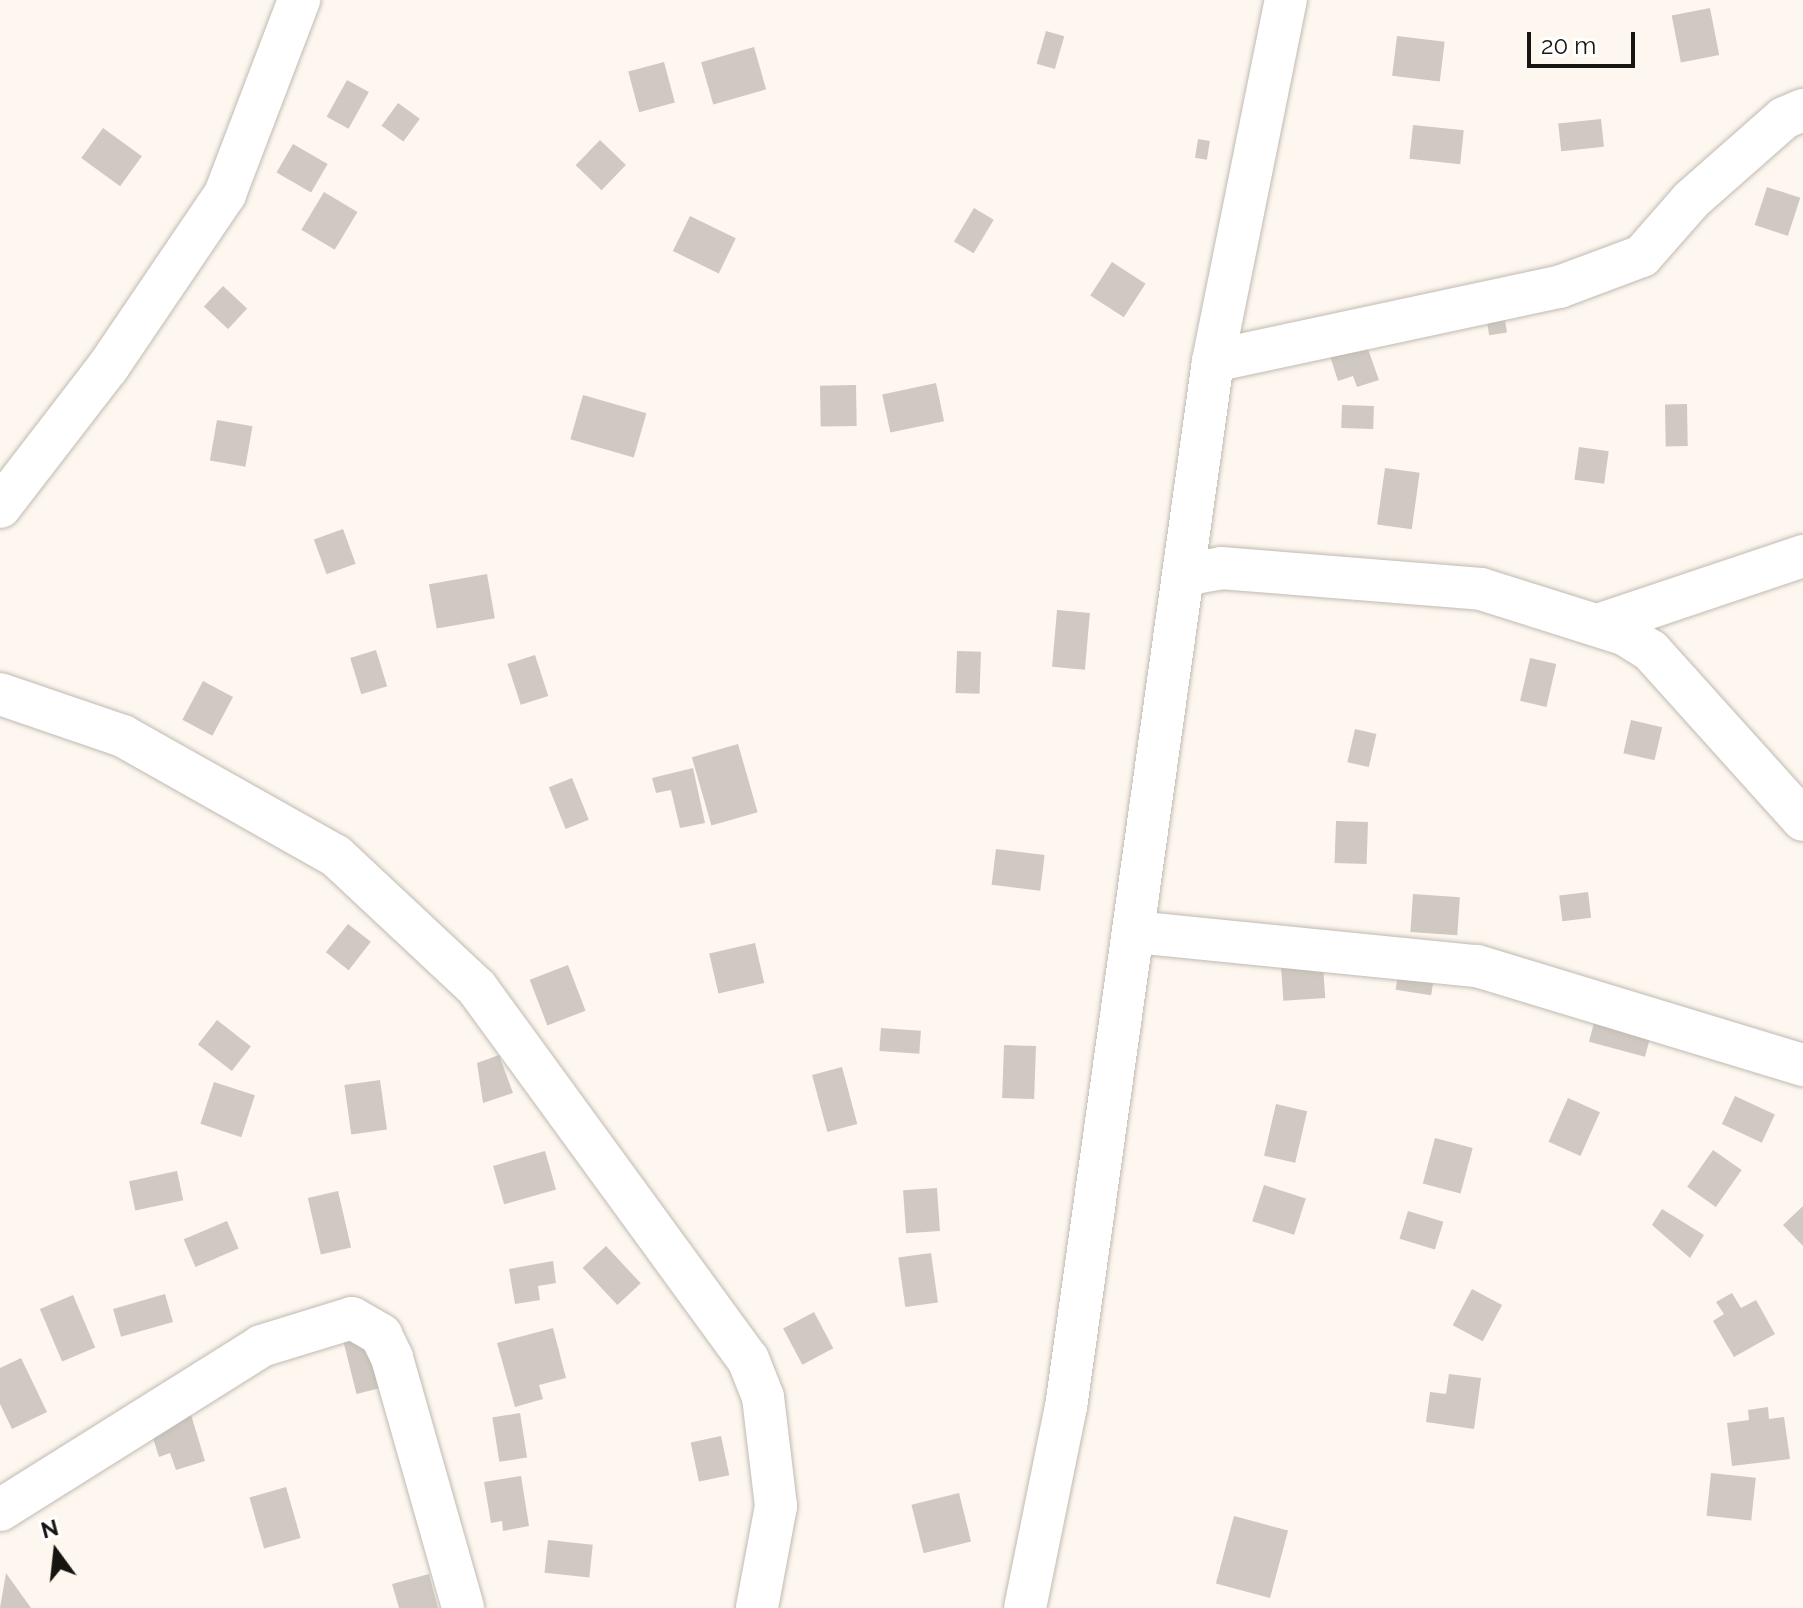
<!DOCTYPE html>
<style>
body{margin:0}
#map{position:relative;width:1803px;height:1608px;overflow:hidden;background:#fdf7ef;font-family:Raleway,sans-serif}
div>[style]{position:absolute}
.building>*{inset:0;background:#cfc9c1;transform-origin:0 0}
.roads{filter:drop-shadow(0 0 2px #c0bab2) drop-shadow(0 0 2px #c0bab2)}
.minor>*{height:42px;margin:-21px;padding:0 21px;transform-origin:21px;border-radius:21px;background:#fff}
span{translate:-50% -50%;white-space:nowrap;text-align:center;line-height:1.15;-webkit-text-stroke:8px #fff;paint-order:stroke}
.north{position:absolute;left:16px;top:1512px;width:80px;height:80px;-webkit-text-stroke:6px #fff;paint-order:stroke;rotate:345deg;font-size:22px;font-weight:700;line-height:32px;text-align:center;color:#171512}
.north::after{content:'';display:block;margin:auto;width:28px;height:36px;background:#171512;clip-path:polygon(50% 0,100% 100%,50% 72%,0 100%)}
.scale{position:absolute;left:1527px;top:32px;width:108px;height:36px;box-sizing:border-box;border:4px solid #171512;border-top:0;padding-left:10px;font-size:24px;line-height:28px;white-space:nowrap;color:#171512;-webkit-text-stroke:6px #fff;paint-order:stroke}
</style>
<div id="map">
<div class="building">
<i style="left:1710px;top:8px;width:48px;height:39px;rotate:79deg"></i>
<i style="left:1046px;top:31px;width:19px;height:34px;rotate:16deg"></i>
<i style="left:1397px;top:36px;width:48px;height:40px;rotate:7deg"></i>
<i style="left:754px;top:47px;width:44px;height:55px;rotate:74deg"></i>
<i style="left:664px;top:62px;width:42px;height:37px;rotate:75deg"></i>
<i style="left:347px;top:80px;width:25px;height:42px;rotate:29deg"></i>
<i style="left:398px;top:103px;width:27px;height:28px;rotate:36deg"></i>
<i style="left:1601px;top:119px;width:28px;height:43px;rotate:84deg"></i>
<i style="left:1413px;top:125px;width:51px;height:34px;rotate:6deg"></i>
<i style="left:103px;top:128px;width:48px;height:37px;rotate:36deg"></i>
<i style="left:1198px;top:139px;width:12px;height:19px;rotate:9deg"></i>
<i style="left:600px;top:140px;width:36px;height:35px;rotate:44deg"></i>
<i style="left:293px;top:144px;width:40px;height:33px;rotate:30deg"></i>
<i style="left:1767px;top:187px;width:35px;height:40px;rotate:18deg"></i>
<i style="left:324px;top:192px;width:39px;height:44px;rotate:31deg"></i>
<i style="left:974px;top:208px;width:23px;height:39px;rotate:31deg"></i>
<i style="left:690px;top:216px;width:51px;height:39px;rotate:26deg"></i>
<i style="left:1112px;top:262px;width:40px;height:40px;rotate:33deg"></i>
<i style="left:223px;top:286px;width:33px;height:28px;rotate:43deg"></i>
<i style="left:1501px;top:295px;width:38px;height:18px;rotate:81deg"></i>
<i style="clip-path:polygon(1364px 338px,1379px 380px,1357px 387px,1353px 376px,1338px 381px,1328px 350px)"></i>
<i style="left:936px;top:383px;width:39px;height:55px;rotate:78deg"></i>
<i style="left:856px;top:385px;width:41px;height:36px;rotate:89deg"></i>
<i style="left:583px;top:395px;width:66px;height:46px;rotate:16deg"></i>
<i style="left:1687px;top:404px;width:42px;height:22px;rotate:89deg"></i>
<i style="left:1342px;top:405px;width:32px;height:23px;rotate:2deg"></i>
<i style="left:217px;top:420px;width:36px;height:41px;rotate:10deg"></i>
<i style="left:1579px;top:447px;width:30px;height:33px;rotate:8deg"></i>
<i style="left:1385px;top:468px;width:35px;height:57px;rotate:8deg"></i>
<i style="left:343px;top:529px;width:37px;height:31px;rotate:70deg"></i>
<i style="left:487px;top:574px;width:45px;height:59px;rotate:80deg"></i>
<i style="left:1057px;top:610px;width:33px;height:57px;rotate:5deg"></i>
<i style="left:376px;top:650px;width:38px;height:27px;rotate:73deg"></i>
<i style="left:957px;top:651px;width:24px;height:42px;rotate:2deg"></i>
<i style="left:535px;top:655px;width:43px;height:29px;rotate:72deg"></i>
<i style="left:1530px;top:658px;width:27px;height:44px;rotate:13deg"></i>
<i style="left:203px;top:681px;width:34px;height:44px;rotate:28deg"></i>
<i style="left:1631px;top:720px;width:32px;height:34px;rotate:13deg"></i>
<i style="left:1355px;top:729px;width:22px;height:34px;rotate:13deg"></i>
<i style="left:738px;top:744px;width:71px;height:48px;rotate:74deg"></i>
<i style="clip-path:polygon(693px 768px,705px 823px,680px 828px,671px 790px,656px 793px,652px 778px)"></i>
<i style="left:572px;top:778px;width:45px;height:25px;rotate:68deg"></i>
<i style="left:1336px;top:821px;width:32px;height:42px;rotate:2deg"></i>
<i style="left:996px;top:849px;width:49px;height:36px;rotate:7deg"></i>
<i style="left:1588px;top:892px;width:26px;height:29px;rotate:83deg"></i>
<i style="left:1413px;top:894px;width:47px;height:38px;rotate:4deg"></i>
<i style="left:348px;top:924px;width:29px;height:36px;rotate:38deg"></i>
<i style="left:755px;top:943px;width:41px;height:47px;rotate:77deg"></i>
<i style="left:1322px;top:951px;width:47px;height:42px;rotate:86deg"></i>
<i style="left:568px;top:965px;width:49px;height:41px;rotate:69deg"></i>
<i style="left:1399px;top:968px;width:36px;height:22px;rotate:9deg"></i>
<i style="left:1598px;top:1008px;width:58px;height:35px;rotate:15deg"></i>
<i style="left:217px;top:1020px;width:43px;height:31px;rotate:38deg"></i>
<i style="left:881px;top:1028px;width:40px;height:23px;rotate:4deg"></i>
<i style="left:1004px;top:1045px;width:32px;height:53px;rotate:2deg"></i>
<i style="clip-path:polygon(499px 1055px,513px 1093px,483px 1103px,477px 1063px)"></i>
<i style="left:842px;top:1067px;width:59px;height:31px;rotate:75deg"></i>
<i style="left:380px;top:1080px;width:50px;height:36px;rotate:82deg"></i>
<i style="left:214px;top:1082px;width:43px;height:44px;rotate:18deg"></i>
<i style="left:1735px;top:1096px;width:44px;height:31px;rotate:25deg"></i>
<i style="left:1568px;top:1098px;width:35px;height:48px;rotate:24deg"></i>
<i style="left:1276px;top:1104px;width:32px;height:53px;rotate:13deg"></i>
<i style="left:1435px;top:1138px;width:39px;height:47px;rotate:15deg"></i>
<i style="left:1713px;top:1150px;width:35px;height:45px;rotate:35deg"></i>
<i style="left:545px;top:1151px;width:40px;height:54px;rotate:74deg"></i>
<i style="left:177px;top:1171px;width:30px;height:49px;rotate:78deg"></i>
<i style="left:1264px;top:1185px;width:44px;height:38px;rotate:18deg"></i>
<i style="left:937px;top:1188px;width:43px;height:34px;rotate:86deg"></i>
<i style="left:338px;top:1191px;width:58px;height:31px;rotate:77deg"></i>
<i style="clip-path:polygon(1803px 1206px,1803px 1246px,1783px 1225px)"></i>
<i style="clip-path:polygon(1662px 1209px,1704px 1235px,1690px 1258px,1652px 1225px)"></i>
<i style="left:1408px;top:1211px;width:37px;height:29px;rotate:17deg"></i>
<i style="left:227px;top:1221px;width:30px;height:47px;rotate:67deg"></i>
<i style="left:606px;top:1246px;width:51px;height:32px;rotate:47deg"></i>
<i style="left:931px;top:1253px;width:50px;height:33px;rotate:82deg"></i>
<i style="clip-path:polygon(553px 1261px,556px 1283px,538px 1286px,540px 1300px,515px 1304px,509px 1269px)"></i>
<i style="left:1472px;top:1289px;width:34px;height:41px;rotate:28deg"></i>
<i style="clip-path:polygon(1732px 1293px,1741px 1308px,1756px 1300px,1775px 1334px,1734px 1357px,1713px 1321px,1724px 1314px,1716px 1302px)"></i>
<i style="left:165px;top:1294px;width:29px;height:54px;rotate:74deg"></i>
<i style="left:73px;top:1295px;width:57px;height:36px;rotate:67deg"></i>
<i style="left:814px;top:1312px;width:41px;height:35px;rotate:62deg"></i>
<i style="clip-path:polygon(553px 1328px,566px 1378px,539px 1385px,543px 1399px,515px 1407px,497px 1343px)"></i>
<i style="left:382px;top:1331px;width:55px;height:40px;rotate:76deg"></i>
<i style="clip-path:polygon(21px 1358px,47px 1412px,12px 1429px,0 1404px,0 1368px)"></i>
<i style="clip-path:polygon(1449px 1374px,1481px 1378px,1474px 1429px,1426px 1422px,1430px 1392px,1446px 1394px)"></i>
<i style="clip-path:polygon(1768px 1407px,1769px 1419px,1784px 1417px,1790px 1459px,1732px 1466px,1727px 1423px,1749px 1420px,1748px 1410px)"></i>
<i style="clip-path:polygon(189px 1408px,205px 1461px,176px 1470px,170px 1453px,159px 1457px,148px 1422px)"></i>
<i style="left:520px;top:1413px;width:45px;height:28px;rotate:81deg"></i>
<i style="left:721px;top:1436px;width:40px;height:31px;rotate:78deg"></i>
<i style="left:1711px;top:1473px;width:45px;height:43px;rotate:6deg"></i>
<i style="clip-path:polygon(521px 1476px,529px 1526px,503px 1531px,502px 1521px,491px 1523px,484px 1482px)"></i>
<i style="left:286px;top:1487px;width:53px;height:38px;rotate:74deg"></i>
<i style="left:959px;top:1493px;width:50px;height:49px;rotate:76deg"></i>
<i style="left:1234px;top:1516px;width:56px;height:70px;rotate:15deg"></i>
<i style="left:548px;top:1540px;width:45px;height:33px;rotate:6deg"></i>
<i style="clip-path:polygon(6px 1573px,31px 1608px,0 1608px)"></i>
<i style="clip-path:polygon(429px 1574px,438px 1608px,399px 1608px,392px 1584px)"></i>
</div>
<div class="roads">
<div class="minor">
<i style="left:1213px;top:361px;width:354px;rotate:-12.1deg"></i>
<i style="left:1559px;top:287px;width:89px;rotate:-20.5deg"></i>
<i style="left:1642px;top:256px;width:74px;rotate:-48.8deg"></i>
<i style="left:1691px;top:200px;width:124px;rotate:-41.4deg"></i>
<i style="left:1784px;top:118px;width:21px;rotate:-23deg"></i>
<i style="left:0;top:507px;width:177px;rotate:-52.4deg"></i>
<i style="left:108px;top:367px;width:209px;rotate:-55.9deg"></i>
<i style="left:225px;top:194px;width:208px;rotate:-69.1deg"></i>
<i style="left:1183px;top:575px;width:39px;rotate:-10deg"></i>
<i style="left:1221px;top:568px;width:261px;rotate:4.6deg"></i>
<i style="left:1481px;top:589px;width:150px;rotate:17.5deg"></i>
<i style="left:1624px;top:634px;width:32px;rotate:32deg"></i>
<i style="left:1651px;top:651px;width:227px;rotate:48deg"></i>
<i style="left:1598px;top:625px;width:216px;rotate:-18.6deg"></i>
<i style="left:0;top:694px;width:130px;rotate:18.9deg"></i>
<i style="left:123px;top:736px;width:244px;rotate:29.4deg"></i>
<i style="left:336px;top:856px;width:193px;rotate:43.1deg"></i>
<i style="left:477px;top:988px;width:459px;rotate:53.9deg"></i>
<i style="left:748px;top:1359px;width:41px;rotate:68.5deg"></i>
<i style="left:763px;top:1397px;width:110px;rotate:83.2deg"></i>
<i style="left:776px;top:1506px;width:104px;rotate:100.6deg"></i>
<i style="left:1134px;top:932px;width:345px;rotate:5.7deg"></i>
<i style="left:1477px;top:966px;width:341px;rotate:16.9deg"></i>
<i style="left:0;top:1510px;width:308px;rotate:-32.1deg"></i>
<i style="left:261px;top:1346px;width:95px;rotate:-17.1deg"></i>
<i style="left:352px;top:1318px;width:34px;rotate:30deg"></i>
<i style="left:381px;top:1335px;width:25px;rotate:64deg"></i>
<i style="left:392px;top:1358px;width:260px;rotate:74.1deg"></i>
<i style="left:1025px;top:1608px;width:205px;rotate:-78.5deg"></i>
<i style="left:1066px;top:1407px;width:1056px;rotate:-82deg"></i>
<i style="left:1213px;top:361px;width:368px;rotate:-78.6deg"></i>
</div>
</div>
<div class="north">N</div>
<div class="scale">20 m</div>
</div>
